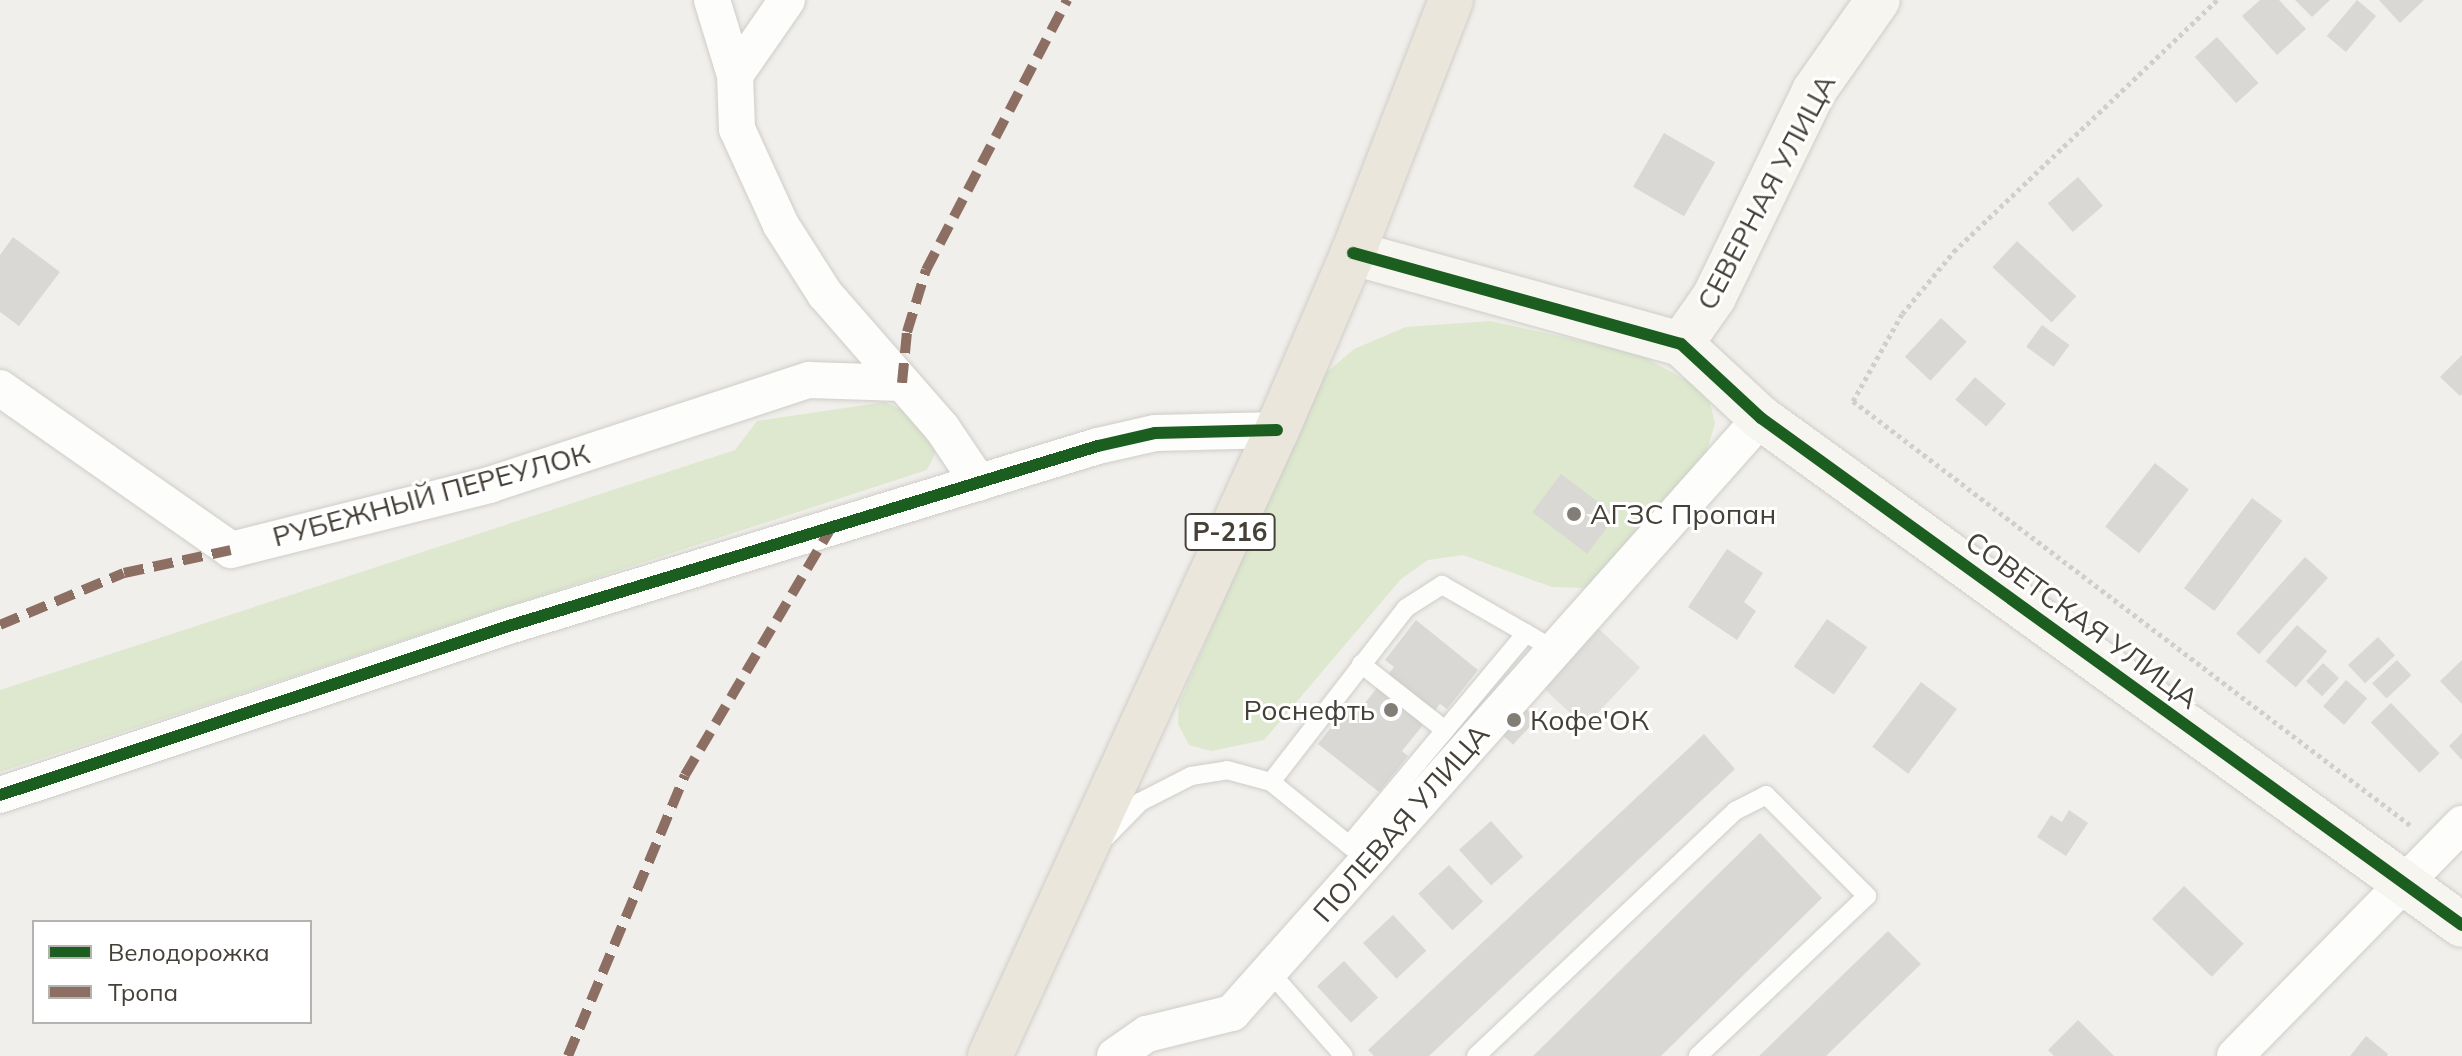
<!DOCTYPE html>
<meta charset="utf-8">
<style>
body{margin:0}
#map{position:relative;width:2462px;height:1056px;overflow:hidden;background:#f1efeb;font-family:Mulish,sans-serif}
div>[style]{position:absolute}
.green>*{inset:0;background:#dde8ce}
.parking>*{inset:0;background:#e2e0dc;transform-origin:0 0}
.building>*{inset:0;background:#dad8d4;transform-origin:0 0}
.path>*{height:5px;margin-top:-2.5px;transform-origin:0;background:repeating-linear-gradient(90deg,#d1cfcc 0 4px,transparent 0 8px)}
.roads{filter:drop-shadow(0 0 2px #cecdc9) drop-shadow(0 0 2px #cecdc9)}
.lane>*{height:18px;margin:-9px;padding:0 9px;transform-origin:9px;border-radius:9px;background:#fdfdfc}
.street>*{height:36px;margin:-18px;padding:0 18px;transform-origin:18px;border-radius:18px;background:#fdfdfc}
.secondary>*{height:44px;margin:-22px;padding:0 22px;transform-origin:22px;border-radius:22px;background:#f6f5f0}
.highway>*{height:44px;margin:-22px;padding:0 22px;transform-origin:22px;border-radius:22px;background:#eae6dc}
.quiet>*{height:10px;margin-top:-5px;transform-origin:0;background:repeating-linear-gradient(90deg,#8d6e63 0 20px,transparent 0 30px)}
.cycleway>*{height:12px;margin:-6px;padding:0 6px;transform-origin:6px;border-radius:6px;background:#1b5e20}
.dots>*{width:22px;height:22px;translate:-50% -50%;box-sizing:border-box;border:4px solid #fff;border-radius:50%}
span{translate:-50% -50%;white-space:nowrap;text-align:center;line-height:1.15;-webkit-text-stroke:6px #fff;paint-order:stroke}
.shield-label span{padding:2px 6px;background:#fff;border:2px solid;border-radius:6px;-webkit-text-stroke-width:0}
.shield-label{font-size:26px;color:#464138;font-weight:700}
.street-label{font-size:28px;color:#464138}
.poi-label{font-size:28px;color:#464138}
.left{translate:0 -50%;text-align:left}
.right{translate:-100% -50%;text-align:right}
.legend{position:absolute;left:32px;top:920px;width:280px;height:104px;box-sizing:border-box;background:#fff;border:2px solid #b5b3af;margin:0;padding:10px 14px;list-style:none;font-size:24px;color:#464138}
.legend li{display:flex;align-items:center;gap:16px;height:40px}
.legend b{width:40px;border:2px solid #b5b3af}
</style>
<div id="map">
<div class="green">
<i style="clip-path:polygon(1490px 321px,1637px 353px,1691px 383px,1710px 403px,1715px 423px,1705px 457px,1591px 588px,1552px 587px,1463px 555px,1428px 560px,1401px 579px,1264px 740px,1211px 751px,1189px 745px,1178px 724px,1179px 704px,1320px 378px,1354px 349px,1406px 327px)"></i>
<i style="clip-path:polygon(885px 402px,909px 413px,936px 452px,927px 470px,0 772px,0 690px,735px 450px,757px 421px)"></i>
</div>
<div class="parking">
<i style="left:1586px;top:617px;width:74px;height:81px;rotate:43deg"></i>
</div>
<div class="building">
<i style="clip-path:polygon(2260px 0,2279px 0,2306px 29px,2277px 55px,2242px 16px)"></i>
<i style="clip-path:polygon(2295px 0,2330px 0,2312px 17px)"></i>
<i style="left:2357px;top:0;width:25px;height:47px;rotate:40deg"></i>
<i style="clip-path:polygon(2379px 0,2424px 0,2400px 23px)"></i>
<i style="left:2217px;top:37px;width:62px;height:30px;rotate:48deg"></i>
<i style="left:1664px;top:133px;width:59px;height:62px;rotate:30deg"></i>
<i style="left:2078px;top:177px;width:38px;height:40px;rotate:49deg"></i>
<i style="clip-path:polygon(13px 237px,60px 272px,19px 326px,0 312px,0 255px)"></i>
<i style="left:2017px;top:241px;width:81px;height:36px;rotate:43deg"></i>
<i style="left:1941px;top:318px;width:35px;height:53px;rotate:43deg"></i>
<i style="left:2042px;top:325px;width:34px;height:27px;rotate:36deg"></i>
<i style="clip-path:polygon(2462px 355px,2462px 394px,2460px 396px,2440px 377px)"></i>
<i style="left:1975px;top:377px;width:41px;height:30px;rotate:41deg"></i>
<i style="left:2155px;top:463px;width:43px;height:81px;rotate:38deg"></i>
<i style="left:1561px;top:474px;width:69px;height:48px;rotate:37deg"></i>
<i style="left:2252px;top:498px;width:38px;height:113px;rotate:37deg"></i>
<i style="clip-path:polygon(1727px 549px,1763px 573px,1744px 602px,1756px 611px,1737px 640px,1688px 607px)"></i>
<i style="left:2305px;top:557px;width:31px;height:103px;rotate:42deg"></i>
<i style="left:1827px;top:619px;width:49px;height:58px;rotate:35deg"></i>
<i style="clip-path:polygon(1416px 620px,1478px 670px,1447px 709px,1440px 704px,1402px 751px,1408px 756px,1379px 792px,1318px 744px,1347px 707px,1356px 714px,1394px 667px,1385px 660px)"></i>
<i style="left:2297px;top:625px;width:40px;height:48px;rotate:41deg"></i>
<i style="left:2378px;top:637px;width:25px;height:41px;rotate:47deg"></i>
<i style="left:2397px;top:660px;width:21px;height:34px;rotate:47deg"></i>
<i style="clip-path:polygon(2462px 660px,2462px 704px,2440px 681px)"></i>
<i style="left:2323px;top:663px;width:22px;height:25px;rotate:43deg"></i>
<i style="left:2346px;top:680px;width:28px;height:35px;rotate:41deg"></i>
<i style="left:1921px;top:682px;width:45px;height:81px;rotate:37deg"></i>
<i style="left:1512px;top:696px;width:34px;height:35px;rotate:43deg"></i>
<i style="left:2391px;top:703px;width:70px;height:28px;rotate:46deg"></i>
<i style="clip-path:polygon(2462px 733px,2462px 760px,2449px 746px)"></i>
<i style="clip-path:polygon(1704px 734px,1735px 769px,1429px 1056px,1374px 1056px,1368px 1050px)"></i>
<i style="clip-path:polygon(2069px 810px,2088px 823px,2066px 856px,2037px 837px,2051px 815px,2062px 822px)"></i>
<i style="left:1491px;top:821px;width:48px;height:43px;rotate:48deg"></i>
<i style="clip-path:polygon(1760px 833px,1822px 898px,1661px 1056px,1533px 1056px)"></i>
<i style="left:1449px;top:865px;width:50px;height:42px;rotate:47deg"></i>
<i style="left:2184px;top:886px;width:83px;height:46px;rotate:44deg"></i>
<i style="left:1393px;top:915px;width:49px;height:41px;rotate:47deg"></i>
<i style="clip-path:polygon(1888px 931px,1921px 964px,1826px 1056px,1759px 1056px)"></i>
<i style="left:1344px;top:961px;width:50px;height:37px;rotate:47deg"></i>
<i style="clip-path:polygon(2078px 1020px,2114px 1056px,2054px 1056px,2048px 1050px)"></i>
<i style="clip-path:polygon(2366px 1036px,2388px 1054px,2387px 1056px,2350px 1056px)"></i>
</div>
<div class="path">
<i style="left:2217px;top:0;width:361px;rotate:136.3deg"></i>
<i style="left:1956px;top:249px;width:85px;rotate:129.7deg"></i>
<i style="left:1902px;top:314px;width:100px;rotate:119.4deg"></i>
<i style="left:1853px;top:401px;width:700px;rotate:37.28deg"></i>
</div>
<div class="roads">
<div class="lane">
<i style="left:1361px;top:664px;width:107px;rotate:38.2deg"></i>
<i style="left:1271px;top:782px;width:220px;rotate:-52.2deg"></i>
<i style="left:1406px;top:608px;width:43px;rotate:-32.6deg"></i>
<i style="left:1442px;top:585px;width:130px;rotate:29.9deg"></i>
<i style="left:1106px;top:837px;width:49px;rotate:-45.8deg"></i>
<i style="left:1140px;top:802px;width:57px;rotate:-27deg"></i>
<i style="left:1191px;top:776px;width:36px;rotate:-9deg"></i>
<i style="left:1227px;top:770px;width:46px;rotate:15.3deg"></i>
<i style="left:1271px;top:782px;width:126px;rotate:38.9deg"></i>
<i style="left:1349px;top:845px;width:276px;rotate:-50.1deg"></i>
<i style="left:1269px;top:971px;width:113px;rotate:48.6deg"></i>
<i style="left:1476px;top:1056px;width:357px;rotate:-43.4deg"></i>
<i style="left:1735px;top:811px;width:35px;rotate:-27deg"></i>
<i style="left:1766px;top:795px;width:143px;rotate:45deg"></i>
<i style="left:1867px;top:896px;width:233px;rotate:136.6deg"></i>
</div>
<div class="street">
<i style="left:712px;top:0;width:78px;rotate:73deg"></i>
<i style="left:787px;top:0;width:91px;rotate:124.7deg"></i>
<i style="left:735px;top:75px;width:54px;rotate:87.9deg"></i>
<i style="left:737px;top:129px;width:106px;rotate:65.4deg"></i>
<i style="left:781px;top:225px;width:82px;rotate:57.5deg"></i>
<i style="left:825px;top:294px;width:178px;rotate:48.9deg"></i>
<i style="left:942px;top:428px;width:66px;rotate:56.1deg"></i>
<i style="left:0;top:388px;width:282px;rotate:35deg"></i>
<i style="left:231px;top:550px;width:266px;rotate:-14.1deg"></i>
<i style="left:489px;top:485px;width:337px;rotate:-18.2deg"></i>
<i style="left:809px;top:380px;width:93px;rotate:1.8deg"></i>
<i style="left:0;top:795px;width:539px;rotate:-18.37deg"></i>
<i style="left:512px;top:625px;width:613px;rotate:-16.99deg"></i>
<i style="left:1098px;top:446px;width:58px;rotate:-12.8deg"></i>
<i style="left:1155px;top:433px;width:122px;rotate:-1.4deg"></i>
<i style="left:1115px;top:1056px;width:39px;rotate:-35deg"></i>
<i style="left:1147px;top:1034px;width:88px;rotate:-13.9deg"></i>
<i style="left:1232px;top:1013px;width:796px;rotate:-48.36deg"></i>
<i style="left:2235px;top:1056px;width:325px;rotate:-45.6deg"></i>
</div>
<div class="secondary">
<i style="left:1353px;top:253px;width:340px;rotate:15.5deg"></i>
<i style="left:1681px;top:344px;width:109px;rotate:42.8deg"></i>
<i style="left:1761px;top:418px;width:865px;rotate:35.88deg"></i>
<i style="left:1681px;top:344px;width:57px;rotate:-54.9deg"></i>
<i style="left:1714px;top:297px;width:229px;rotate:-64.1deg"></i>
<i style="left:1814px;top:91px;width:111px;rotate:-54.9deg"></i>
</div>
<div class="highway">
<i style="left:990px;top:1056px;width:689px;rotate:-65.37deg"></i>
<i style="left:1277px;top:430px;width:193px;rotate:-66.8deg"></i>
<i style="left:1353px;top:253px;width:271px;rotate:-68.8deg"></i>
</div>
</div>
<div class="quiet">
<i style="left:902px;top:383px;width:51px;rotate:-84.4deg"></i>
<i style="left:907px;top:332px;width:65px;rotate:-73deg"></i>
<i style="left:926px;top:270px;width:305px;rotate:-62.4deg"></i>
<i style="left:0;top:625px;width:134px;rotate:-22.8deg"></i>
<i style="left:124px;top:573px;width:109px;rotate:-12.1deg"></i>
<i style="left:568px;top:1056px;width:304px;rotate:-67.4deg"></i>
<i style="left:685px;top:775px;width:287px;rotate:-59.4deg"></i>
</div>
<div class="cycleway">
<i style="left:1353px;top:253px;width:340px;rotate:15.5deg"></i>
<i style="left:1681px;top:344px;width:109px;rotate:42.8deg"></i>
<i style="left:1761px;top:418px;width:865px;rotate:35.88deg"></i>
<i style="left:0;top:795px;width:539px;rotate:-18.37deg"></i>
<i style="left:512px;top:625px;width:613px;rotate:-16.99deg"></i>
<i style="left:1098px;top:446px;width:58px;rotate:-12.8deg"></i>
<i style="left:1155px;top:433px;width:122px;rotate:-1.4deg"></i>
</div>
<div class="dots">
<i style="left:1574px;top:514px;background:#827e77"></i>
<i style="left:1391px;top:710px;background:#827e77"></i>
<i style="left:1514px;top:720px;background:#827e77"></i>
</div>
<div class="shield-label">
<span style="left:1230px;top:532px">Р-216</span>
</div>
<div class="street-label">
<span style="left:1766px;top:192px;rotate:-62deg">СЕВЕРНАЯ УЛИЦА</span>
<span style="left:431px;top:495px;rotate:-15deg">РУБЕЖНЫЙ ПЕРЕУЛОК</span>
<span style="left:2082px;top:620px;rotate:36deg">СОВЕТСКАЯ УЛИЦА</span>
<span style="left:1401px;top:823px;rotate:-49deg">ПОЛЕВАЯ УЛИЦА</span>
</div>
<div class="poi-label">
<span class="left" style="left:1590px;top:514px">АГЗС Пропан</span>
<span class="right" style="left:1375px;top:710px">Роснефть</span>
<span class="left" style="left:1530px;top:720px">Кофе'ОК</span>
</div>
<ul class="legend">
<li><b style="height:10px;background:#1b5e20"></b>Велодорожка</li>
<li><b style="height:10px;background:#8d6e63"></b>Тропа</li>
</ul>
</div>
